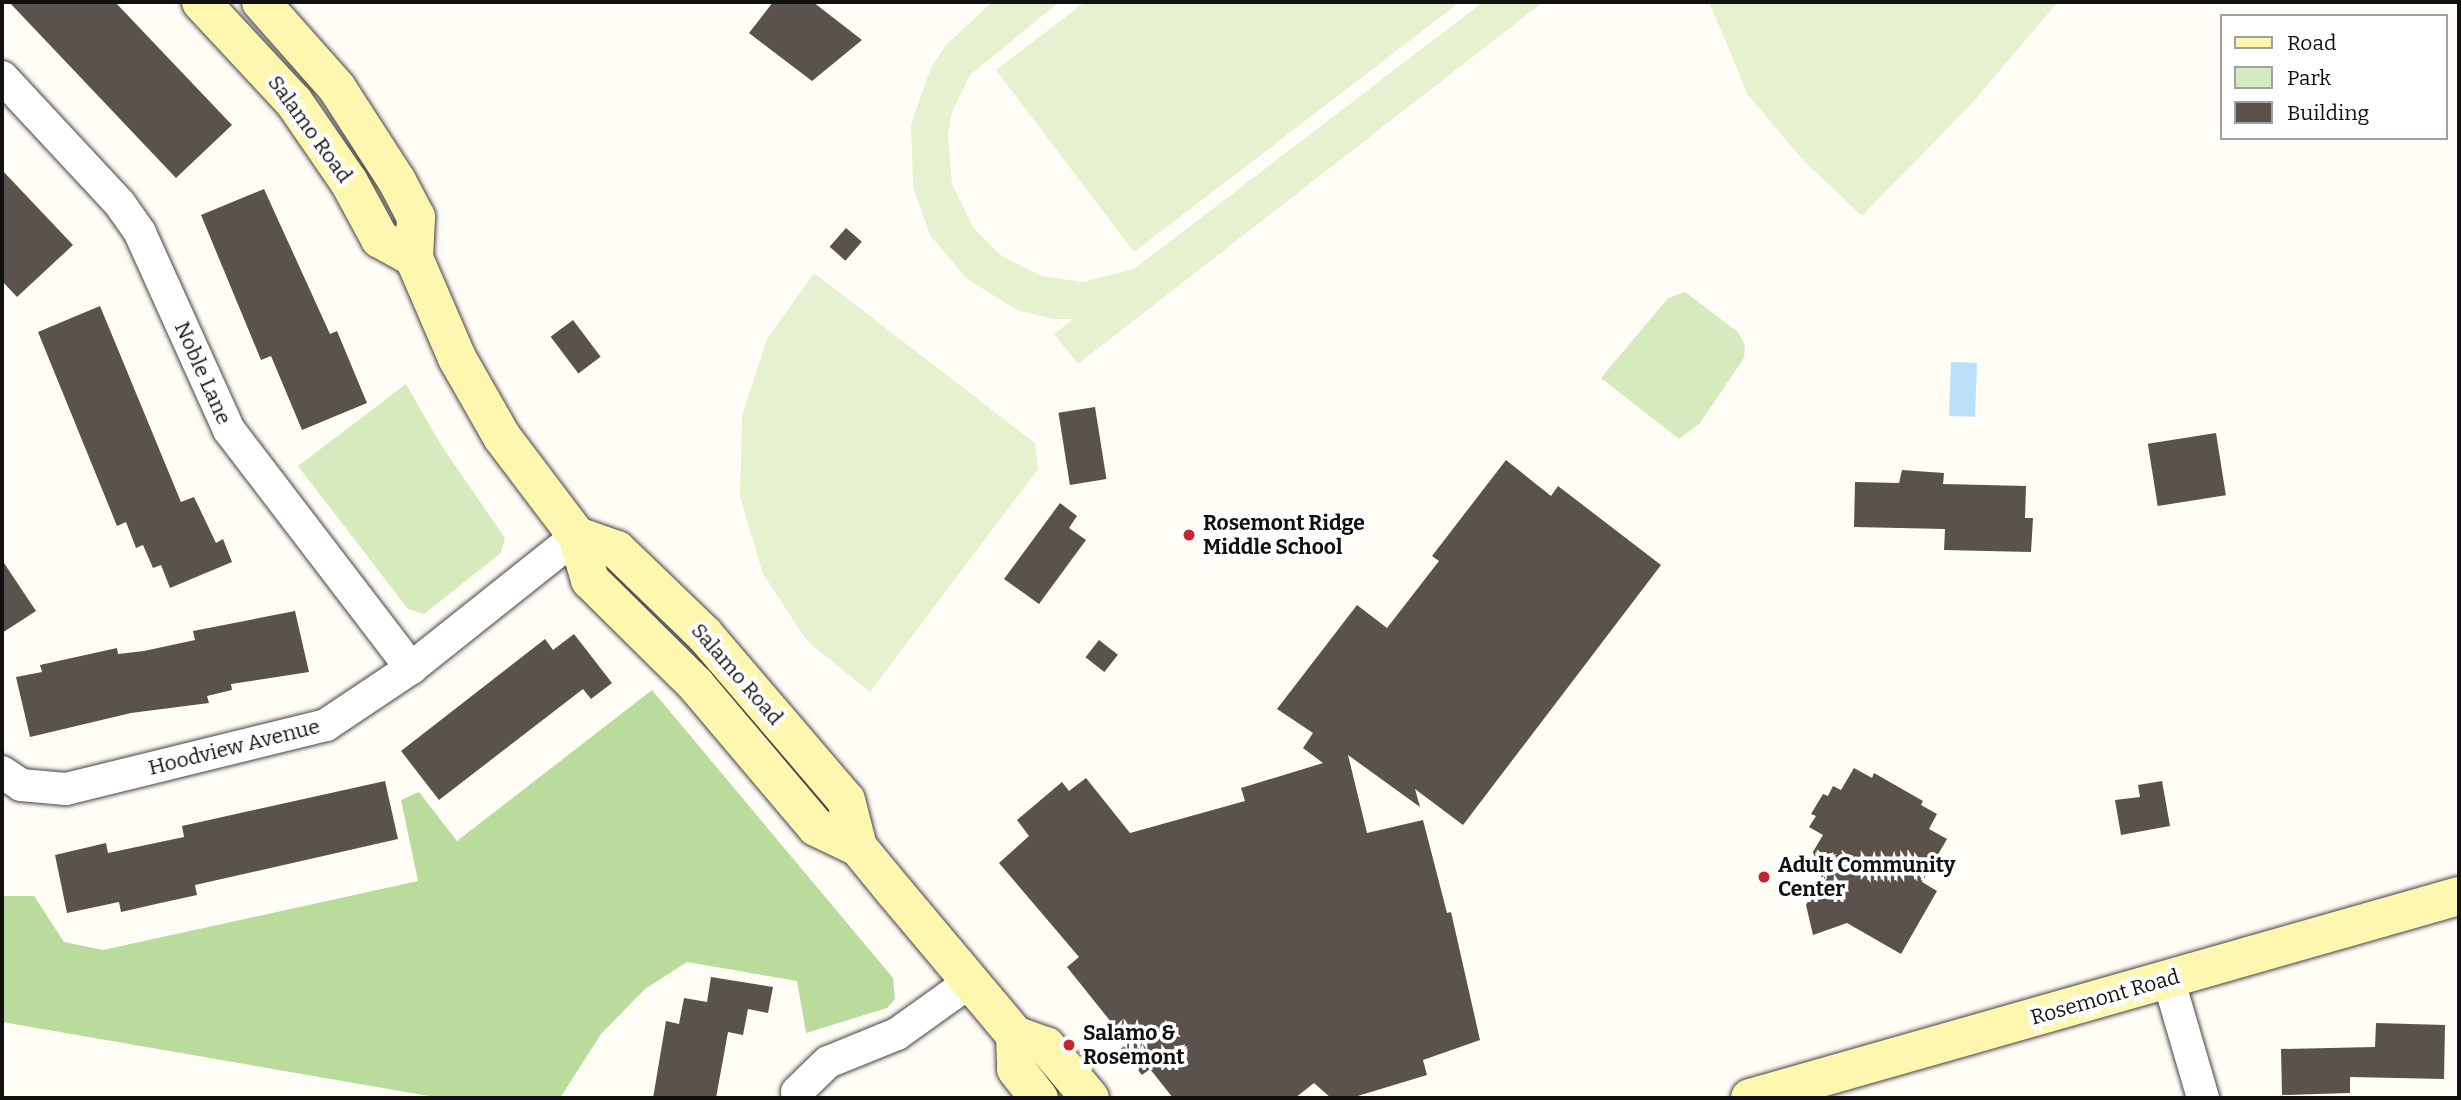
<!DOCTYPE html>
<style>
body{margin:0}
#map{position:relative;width:2461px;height:1100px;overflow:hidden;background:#fffdf5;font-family:Bitter,serif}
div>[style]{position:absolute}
.green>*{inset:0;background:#d5ebbd}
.forest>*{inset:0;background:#b9dc9c}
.pitch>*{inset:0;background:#e6f2cf}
.water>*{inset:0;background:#b9e0f7;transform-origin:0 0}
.building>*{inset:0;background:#5a524d;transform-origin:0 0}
.roads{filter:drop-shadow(0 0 2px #444) drop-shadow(0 0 2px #444)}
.street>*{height:32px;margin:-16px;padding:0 16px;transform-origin:16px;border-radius:16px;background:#fff}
.secondary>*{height:38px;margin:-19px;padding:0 19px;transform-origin:19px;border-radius:19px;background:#fff6b0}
.dots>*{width:19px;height:19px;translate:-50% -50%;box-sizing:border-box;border:4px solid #fff;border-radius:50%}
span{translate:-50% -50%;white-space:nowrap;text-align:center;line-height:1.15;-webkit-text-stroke:7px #fff;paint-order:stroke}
.street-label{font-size:21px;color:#111}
.poi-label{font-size:21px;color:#111;font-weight:700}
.left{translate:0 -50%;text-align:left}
.frame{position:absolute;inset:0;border:4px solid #111;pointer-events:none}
.legend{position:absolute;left:2220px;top:14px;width:228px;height:126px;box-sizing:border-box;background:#fff;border:2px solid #a0a0a0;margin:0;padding:9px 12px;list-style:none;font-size:21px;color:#111}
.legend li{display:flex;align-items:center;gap:14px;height:35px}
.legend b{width:35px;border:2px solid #a0a0a0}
</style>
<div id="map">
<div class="green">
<i style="clip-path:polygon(1685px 292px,1738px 332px,1745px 345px,1744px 358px,1700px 423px,1679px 439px,1601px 378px,1668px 298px)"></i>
<i style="clip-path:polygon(406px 384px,441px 445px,505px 538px,501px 553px,424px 614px,408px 609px,298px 466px)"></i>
</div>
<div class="forest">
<i style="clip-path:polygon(652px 690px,893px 978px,895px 999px,887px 1008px,806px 1033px,797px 981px,687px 962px,645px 989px,601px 1034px,560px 1098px,441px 1098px,2px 1022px,2px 896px,34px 896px,64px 942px,103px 950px,418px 881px,401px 800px,419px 792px,457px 841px)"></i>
</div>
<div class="pitch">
<i style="clip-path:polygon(992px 2px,1059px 2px,970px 75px,952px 112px,948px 136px,952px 184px,974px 229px,1002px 256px,1041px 276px,1083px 282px,1134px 269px,1483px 2px,1543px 2px,1078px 364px,1054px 334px,1073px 319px,1053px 319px,1017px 310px,967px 279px,930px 235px,913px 187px,911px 124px,931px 68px,946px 45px)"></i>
<i style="clip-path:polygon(1085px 2px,1460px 2px,1134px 252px,996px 70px)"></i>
<i style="clip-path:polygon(1709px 2px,2058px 2px,1973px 102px,1862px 216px,1803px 160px,1748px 95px)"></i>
<i style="clip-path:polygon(814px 273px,1035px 443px,1038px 469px,870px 692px,807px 641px,763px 574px,740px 497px,742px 416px,767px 339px)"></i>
</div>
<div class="water">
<i style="left:1951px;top:362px;width:26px;height:54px;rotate:2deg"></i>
</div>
<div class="building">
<i style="clip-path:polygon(9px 2px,115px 2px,232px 125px,176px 178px)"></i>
<i style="clip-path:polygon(773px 2px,813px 2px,862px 40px,812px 81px,749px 33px)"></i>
<i style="clip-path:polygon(2px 170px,73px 245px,17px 297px,2px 281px)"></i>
<i style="clip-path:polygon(264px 189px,330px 334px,337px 331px,367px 403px,302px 430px,271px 356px,261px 360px,201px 215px)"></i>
<i style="left:846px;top:228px;width:21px;height:25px;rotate:41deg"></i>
<i style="clip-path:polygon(100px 306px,181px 502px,194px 497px,216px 543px,223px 539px,232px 562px,170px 588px,161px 565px,153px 568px,143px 545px,136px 548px,126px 522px,117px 526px,38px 332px)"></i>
<i style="left:573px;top:320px;width:46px;height:28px;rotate:53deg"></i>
<i style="left:1095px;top:407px;width:73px;height:37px;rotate:81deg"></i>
<i style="left:2216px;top:433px;width:63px;height:69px;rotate:81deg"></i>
<i style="clip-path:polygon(1506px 460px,1551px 496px,1558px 486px,1661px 565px,1463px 825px,1415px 789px,1420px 807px,1348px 755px,1367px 833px,1423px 820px,1447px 913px,1451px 912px,1480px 1040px,1423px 1060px,1427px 1075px,1351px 1098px,1331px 1098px,1314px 1083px,1295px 1098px,1173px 1098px,1150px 1069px,1142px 1075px,1121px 1049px,1127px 1042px,1067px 967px,1079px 957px,999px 863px,1029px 836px,1017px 820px,1062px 782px,1069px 791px,1086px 778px,1130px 833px,1245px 801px,1241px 788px,1323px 763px,1303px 748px,1313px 733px,1277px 709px,1357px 605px,1387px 628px,1439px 561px,1432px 556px)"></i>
<i style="clip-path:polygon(1902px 470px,1944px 473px,1943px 484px,2026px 486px,2025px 518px,2033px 518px,2031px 552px,1944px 550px,1945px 529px,1854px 527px,1855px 482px,1899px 483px)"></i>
<i style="clip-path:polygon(1060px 503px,1077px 516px,1069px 528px,1086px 540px,1039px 604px,1004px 579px)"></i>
<i style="clip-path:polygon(2px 560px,36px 611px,2px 633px)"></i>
<i style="clip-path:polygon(295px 611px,309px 672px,231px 684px,232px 690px,207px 696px,209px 703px,131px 713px,30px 737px,16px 677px,42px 672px,40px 665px,117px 648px,118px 654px,144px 651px,195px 640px,193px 631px)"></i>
<i style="clip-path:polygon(574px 634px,612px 683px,591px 699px,583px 689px,439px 800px,401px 751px,545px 639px,553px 650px)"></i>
<i style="left:1099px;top:640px;width:24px;height:22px;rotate:38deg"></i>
<i style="clip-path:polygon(1854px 768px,1872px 778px,1874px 773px,1923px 801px,1921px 805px,1937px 814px,1929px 829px,1947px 839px,1922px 882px,1937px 891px,1901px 954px,1847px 923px,1813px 935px,1806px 905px,1822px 877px,1804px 867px,1823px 835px,1809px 827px,1816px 816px,1811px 814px,1823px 794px,1828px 796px,1833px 786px,1841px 790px)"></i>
<i style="clip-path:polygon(385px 781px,398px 839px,195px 885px,197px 895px,156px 904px,121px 912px,119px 902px,67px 913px,55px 855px,106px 843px,108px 853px,184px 837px,182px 826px)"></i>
<i style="clip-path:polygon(2162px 781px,2170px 826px,2121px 835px,2115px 800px,2140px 797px,2138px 785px)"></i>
<i style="clip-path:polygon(711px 977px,773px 987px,768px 1013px,748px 1009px,743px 1035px,728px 1032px,716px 1098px,653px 1098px,666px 1021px,679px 1024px,684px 998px,707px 1002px)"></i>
<i style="clip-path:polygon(2376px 1023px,2445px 1025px,2444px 1079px,2350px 1077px,2350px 1093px,2282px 1095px,2281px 1049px,2375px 1047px)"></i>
</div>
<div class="roads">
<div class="street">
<i style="left:2px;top:77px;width:173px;rotate:47.1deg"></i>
<i style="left:120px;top:204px;width:35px;rotate:55deg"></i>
<i style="left:140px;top:233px;width:216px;rotate:65.7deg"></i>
<i style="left:229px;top:430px;width:300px;rotate:52.6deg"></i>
<i style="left:2px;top:772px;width:23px;rotate:34deg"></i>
<i style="left:21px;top:785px;width:45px;rotate:5.1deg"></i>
<i style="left:66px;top:789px;width:268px;rotate:-13.8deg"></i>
<i style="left:326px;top:725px;width:102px;rotate:-33.8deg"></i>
<i style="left:411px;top:668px;width:212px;rotate:-38.5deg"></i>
<i style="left:2168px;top:978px;width:125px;rotate:73.7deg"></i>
<i style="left:797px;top:1092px;width:43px;rotate:-44.1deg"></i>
<i style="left:828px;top:1062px;width:74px;rotate:-22.1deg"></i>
<i style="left:897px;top:1034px;width:91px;rotate:-35.6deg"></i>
</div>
<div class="secondary">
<i style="left:201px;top:2px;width:137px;rotate:47.1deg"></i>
<i style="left:294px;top:102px;width:97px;rotate:55.5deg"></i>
<i style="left:349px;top:182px;width:65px;rotate:61.5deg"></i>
<i style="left:380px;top:239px;width:39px;rotate:29deg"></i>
<i style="left:261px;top:2px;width:115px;rotate:48.5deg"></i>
<i style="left:337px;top:88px;width:111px;rotate:57.2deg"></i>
<i style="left:397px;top:181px;width:41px;rotate:62.2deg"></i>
<i style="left:416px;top:217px;width:41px;rotate:92.8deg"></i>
<i style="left:414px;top:258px;width:109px;rotate:66.7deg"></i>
<i style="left:457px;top:358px;width:91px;rotate:60.3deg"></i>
<i style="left:502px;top:437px;width:124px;rotate:52.9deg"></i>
<i style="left:577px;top:536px;width:46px;rotate:73.5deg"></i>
<i style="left:590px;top:580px;width:149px;rotate:44.7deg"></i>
<i style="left:696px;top:685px;width:186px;rotate:49.8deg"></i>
<i style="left:816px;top:827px;width:47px;rotate:25.5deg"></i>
<i style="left:577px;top:536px;width:42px;rotate:19.3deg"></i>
<i style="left:617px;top:550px;width:121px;rotate:44deg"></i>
<i style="left:704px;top:634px;width:218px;rotate:49.5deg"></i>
<i style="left:846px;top:800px;width:49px;rotate:75.7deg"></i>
<i style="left:858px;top:847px;width:58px;rotate:50.6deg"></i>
<i style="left:895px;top:892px;width:187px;rotate:50deg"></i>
<i style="left:1015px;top:1035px;width:33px;rotate:20deg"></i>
<i style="left:1046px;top:1046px;width:68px;rotate:49.8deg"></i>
<i style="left:1015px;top:1035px;width:34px;rotate:88deg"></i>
<i style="left:1016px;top:1069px;width:37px;rotate:52deg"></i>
<i style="left:1750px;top:1098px;width:737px;rotate:-15.9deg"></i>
</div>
</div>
<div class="dots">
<i style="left:1189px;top:535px;background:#c4262e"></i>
<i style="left:1764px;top:877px;background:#c4262e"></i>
<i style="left:1069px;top:1045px;background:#c4262e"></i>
</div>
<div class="street-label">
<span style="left:310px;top:129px;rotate:54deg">Salamo Road</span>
<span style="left:203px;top:373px;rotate:66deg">Noble Lane</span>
<span style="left:737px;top:674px;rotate:49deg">Salamo Road</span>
<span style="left:234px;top:747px;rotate:-14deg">Hoodview Avenue</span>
<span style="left:2105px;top:997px;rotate:-16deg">Rosemont Road</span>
</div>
<div class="poi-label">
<span class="left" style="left:1203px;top:535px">Rosemont Ridge<br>Middle School</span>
<span class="left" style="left:1778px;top:877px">Adult Community<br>Center</span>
<span class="left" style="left:1083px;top:1045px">Salamo &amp;<br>Rosemont</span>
</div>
<div class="frame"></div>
<ul class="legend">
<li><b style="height:9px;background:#fff6b0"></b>Road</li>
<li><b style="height:19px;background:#d5ebbd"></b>Park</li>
<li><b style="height:19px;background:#5a524d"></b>Building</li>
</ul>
</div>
